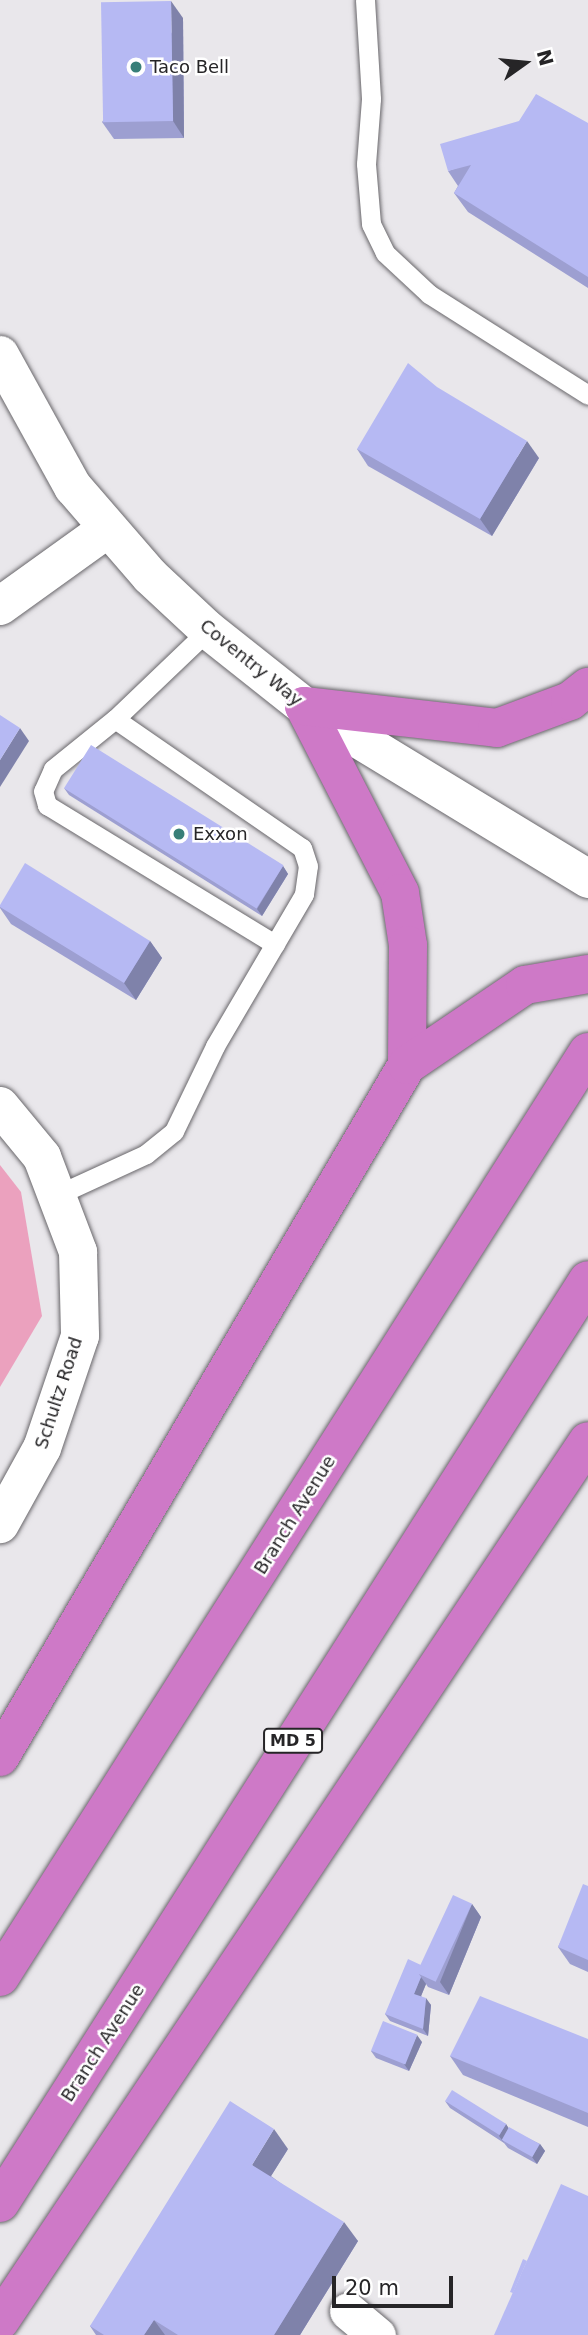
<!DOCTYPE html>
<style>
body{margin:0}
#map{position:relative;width:588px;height:2335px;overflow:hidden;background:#e9e7eb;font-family:"DejaVu Sans",sans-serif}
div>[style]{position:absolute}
.green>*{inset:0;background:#eba1be}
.roads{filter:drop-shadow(0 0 2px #69676b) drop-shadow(0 0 2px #69676b)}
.lane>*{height:19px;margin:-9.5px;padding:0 9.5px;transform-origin:9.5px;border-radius:9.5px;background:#fff}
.street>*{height:37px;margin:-18.5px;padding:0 18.5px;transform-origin:18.5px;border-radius:18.5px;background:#fff}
.secondary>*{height:38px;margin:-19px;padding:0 19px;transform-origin:19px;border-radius:19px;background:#fff}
.highway>*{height:38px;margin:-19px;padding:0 19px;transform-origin:19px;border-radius:19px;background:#ce79c7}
.wall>*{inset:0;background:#9d9fd1}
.shaded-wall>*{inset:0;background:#7f82aa}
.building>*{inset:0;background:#b6b9f3;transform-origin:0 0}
.dots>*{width:19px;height:19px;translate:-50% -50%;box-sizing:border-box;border:4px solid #fff;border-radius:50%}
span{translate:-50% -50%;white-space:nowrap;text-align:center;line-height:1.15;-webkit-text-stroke:5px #fff;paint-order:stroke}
.shield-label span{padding:2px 5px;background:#fff;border:2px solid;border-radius:5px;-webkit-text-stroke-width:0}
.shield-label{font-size:16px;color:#262527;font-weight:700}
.poi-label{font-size:18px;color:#262527}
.left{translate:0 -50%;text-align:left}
.street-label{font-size:18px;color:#262527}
.north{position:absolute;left:490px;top:28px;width:70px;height:70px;-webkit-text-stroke:5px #fff;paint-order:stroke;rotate:75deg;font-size:19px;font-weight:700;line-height:28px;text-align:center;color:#262527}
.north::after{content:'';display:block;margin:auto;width:24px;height:32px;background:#262527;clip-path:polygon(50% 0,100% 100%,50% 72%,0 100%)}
.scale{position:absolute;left:332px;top:2276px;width:121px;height:32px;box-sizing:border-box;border:4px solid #262527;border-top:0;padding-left:9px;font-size:21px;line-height:24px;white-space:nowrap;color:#262527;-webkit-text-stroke:5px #fff;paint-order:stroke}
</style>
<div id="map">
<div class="green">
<i style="clip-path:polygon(0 1165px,21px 1192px,42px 1316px,0 1387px)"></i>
</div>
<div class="roads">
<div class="lane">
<i style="left:365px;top:0;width:99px;rotate:86.5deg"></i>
<i style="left:371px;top:99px;width:65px;rotate:94.4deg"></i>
<i style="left:366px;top:164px;width:60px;rotate:85.2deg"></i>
<i style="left:371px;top:224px;width:32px;rotate:64deg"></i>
<i style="left:385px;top:253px;width:60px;rotate:43deg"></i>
<i style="left:429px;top:294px;width:188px;rotate:32.4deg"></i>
<i style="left:115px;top:719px;width:80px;rotate:141.1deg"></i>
<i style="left:53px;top:769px;width:24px;rotate:114deg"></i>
<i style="left:43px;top:791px;width:15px;rotate:74deg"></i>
<i style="left:47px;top:805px;width:267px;rotate:31.4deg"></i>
<i style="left:57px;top:1195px;width:98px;rotate:-24.7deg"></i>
<i style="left:146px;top:1154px;width:36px;rotate:-39deg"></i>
<i style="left:174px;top:1131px;width:94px;rotate:-64.2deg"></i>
<i style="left:215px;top:1046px;width:176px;rotate:-59.6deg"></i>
<i style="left:304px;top:894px;width:28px;rotate:-82deg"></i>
<i style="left:308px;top:866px;width:19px;rotate:-108deg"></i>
<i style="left:302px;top:848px;width:227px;rotate:-145.4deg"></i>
<i style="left:115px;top:719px;width:129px;rotate:-43.7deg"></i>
</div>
<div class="street">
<i style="left:348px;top:2311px;width:38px;rotate:40deg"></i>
</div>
<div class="secondary">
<i style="left:0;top:355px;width:151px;rotate:61.1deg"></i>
<i style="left:73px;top:487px;width:118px;rotate:49.1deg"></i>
<i style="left:150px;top:576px;width:79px;rotate:43deg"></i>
<i style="left:208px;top:630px;width:122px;rotate:38.4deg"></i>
<i style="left:304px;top:706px;width:333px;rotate:31.3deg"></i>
<i style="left:0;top:606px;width:132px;rotate:-35.7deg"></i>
<i style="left:0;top:1106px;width:66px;rotate:50.5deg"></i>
<i style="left:42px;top:1157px;width:102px;rotate:69.2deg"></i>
<i style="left:78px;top:1252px;width:84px;rotate:88.6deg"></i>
<i style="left:80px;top:1336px;width:118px;rotate:108.7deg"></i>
<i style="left:42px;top:1448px;width:87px;rotate:118.9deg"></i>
</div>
<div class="highway">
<i style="left:304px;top:706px;width:210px;rotate:62.8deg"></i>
<i style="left:400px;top:893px;width:53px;rotate:81.3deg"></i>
<i style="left:408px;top:945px;width:120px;rotate:90.5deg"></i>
<i style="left:304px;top:706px;width:194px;rotate:6.5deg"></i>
<i style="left:497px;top:728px;width:78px;rotate:-20.3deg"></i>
<i style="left:570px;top:701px;width:23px;rotate:-38deg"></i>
<i style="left:0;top:1757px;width:803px;rotate:-59.54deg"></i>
<i style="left:407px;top:1065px;width:143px;rotate:-34.1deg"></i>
<i style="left:525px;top:985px;width:64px;rotate:-9.9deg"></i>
<i style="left:0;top:1977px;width:1096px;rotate:-57.56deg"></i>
<i style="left:0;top:2203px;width:1094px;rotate:-57.5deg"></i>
<i style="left:0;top:2321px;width:1058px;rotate:-56.25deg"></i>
</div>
</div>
<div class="wall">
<i style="clip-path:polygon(183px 18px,184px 138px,114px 139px,102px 122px)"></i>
<i style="clip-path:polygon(588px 123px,588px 288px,468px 212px,454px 193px,458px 186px,448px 171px)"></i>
<i style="clip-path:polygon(357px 449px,539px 458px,492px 536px,368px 466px)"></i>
<i style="clip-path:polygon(64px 788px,283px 866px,288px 874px,262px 916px,69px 795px)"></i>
<i style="clip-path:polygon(0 905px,150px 941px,162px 958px,136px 1000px,11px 924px,0 908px)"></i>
<i style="clip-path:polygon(588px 1886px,588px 1972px,570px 1964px,558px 1947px)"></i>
<i style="clip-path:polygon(472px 1904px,481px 1917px,449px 1995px,428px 1987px,426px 1984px,421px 1996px,431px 2005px,428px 2036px,390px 2021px,385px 2014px)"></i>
<i style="clip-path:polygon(588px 2039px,588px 2127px,463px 2075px,450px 2056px)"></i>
<i style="clip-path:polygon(422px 2042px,409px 2071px,376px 2058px,371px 2051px)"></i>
<i style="clip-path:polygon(445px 2101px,506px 2124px,509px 2129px,540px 2144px,545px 2151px,537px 2164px,508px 2148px,504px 2143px,450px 2108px)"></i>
<i style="clip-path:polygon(288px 2149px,271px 2176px,358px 2241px,300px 2335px,96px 2335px,90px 2326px)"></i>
</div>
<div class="shaded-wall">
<i style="clip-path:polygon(171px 1px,183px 18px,184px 138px,173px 121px)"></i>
<i style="clip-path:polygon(527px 441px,539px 458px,492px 536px,480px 519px)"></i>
<i style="clip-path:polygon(20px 728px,29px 741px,0 787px,0 760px)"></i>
<i style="clip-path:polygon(283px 866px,288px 874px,262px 916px,257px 909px)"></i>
<i style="clip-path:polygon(150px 941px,162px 958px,136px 1000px,124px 983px)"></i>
<i style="clip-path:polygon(472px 1904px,481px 1917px,449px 1995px,440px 1982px)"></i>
<i style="clip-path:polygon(421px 1977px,426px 1984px,419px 2001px,414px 1994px)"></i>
<i style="clip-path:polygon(426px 1998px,431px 2005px,428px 2036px,423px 2029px)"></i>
<i style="clip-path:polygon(417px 2035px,422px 2042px,409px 2071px,404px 2064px)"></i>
<i style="clip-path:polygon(506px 2124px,511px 2132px,503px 2141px,504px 2143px,499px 2136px)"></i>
<i style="clip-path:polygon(274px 2129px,288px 2149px,266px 2184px,252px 2165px)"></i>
<i style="clip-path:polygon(540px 2144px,545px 2151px,537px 2164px,532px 2157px)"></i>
<i style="clip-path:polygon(344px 2222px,358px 2241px,300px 2335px,274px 2335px)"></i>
<i style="clip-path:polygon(154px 2320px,165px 2335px,144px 2335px)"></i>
</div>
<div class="building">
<i style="left:171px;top:1px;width:120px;height:70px;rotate:89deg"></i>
<i style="clip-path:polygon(536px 94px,588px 123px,588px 277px,454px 193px,471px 165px,448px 171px,440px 144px,519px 121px)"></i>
<i style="clip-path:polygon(408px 363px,437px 387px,527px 441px,480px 519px,357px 449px)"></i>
<i style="clip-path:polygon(0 715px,20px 728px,0 760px)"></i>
<i style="left:91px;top:745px;width:227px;height:51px;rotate:32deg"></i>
<i style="clip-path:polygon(25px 863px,150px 941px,124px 983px,0 907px,0 905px)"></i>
<i style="clip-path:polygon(583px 1884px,588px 1886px,588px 1960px,558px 1947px)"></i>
<i style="left:453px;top:1895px;width:21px;height:86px;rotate:25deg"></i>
<i style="clip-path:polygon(408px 1959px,423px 1966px,419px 1974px,421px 1977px,414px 1994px,426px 1998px,423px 2029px,385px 2014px)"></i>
<i style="clip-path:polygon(480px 1996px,588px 2039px,588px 2113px,450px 2056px)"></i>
<i style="left:383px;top:2021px;width:37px;height:32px;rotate:22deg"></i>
<i style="left:452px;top:2090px;width:64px;height:13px;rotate:32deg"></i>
<i style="clip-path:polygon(230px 2101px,274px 2129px,252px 2165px,344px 2222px,274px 2335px,178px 2335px,154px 2320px,144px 2335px,104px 2335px,90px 2326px)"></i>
<i style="left:509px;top:2127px;width:35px;height:15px;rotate:29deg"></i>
<i style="clip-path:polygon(561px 2184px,588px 2196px,588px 2335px,494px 2335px)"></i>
<i style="clip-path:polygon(523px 2259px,527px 2261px,513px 2293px,510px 2292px)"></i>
</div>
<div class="dots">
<i style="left:136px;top:67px;background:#387f78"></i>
<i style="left:179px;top:834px;background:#387f78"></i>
</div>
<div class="shield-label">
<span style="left:293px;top:1741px">MD 5</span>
</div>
<div class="poi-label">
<span class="left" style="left:150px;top:67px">Taco Bell</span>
<span class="left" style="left:193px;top:834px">Exxon</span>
</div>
<div class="street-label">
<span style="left:251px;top:663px;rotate:39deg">Coventry Way</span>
<span style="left:59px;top:1393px;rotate:-72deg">Schultz Road</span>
<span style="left:295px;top:1515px;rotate:-58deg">Branch Avenue</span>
<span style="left:103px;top:2043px;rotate:-57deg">Branch Avenue</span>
</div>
<div class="north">N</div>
<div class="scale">20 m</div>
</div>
